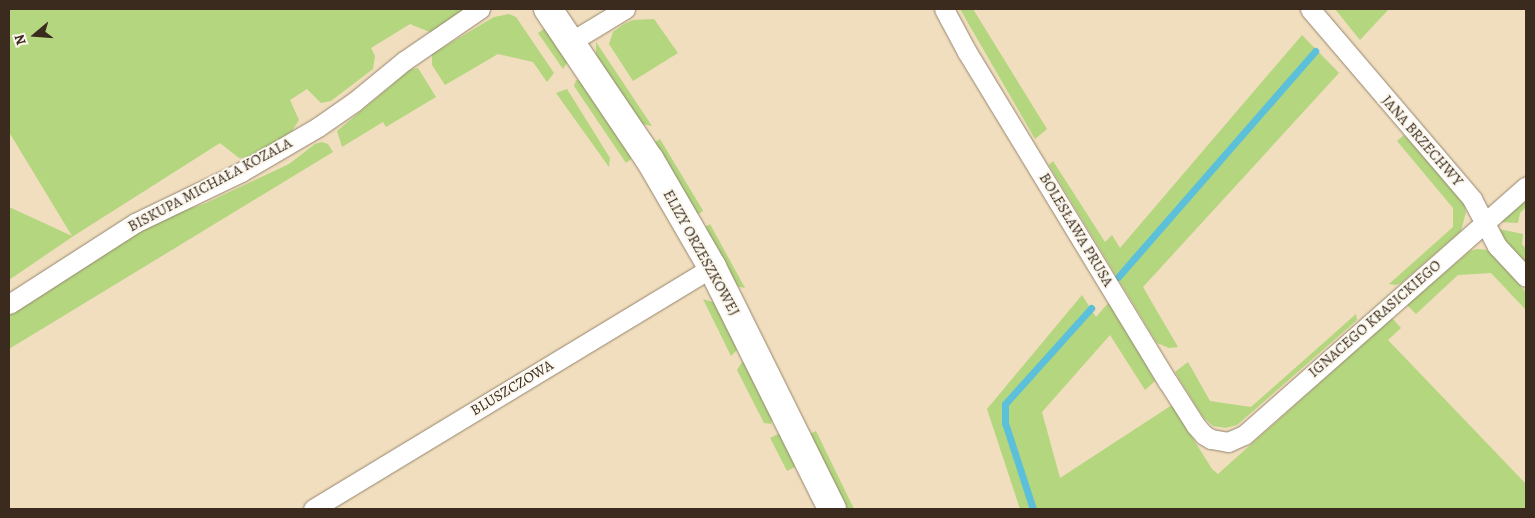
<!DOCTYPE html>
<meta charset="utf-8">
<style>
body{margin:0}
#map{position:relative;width:1535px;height:518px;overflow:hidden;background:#f0debe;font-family:Alegreya,serif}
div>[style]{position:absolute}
.green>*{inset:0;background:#b3d67f;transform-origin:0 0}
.stream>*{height:7px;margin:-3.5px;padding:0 3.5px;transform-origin:3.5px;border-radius:3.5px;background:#5cc0da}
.roads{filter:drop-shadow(0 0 1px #96846e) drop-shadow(0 0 1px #96846e)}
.street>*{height:19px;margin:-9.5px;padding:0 9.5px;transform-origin:9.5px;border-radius:9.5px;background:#fff}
.secondary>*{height:28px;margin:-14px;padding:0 14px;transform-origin:14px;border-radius:14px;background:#fff}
span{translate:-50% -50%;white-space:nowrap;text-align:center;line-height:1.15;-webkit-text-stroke:4px #fbf7ec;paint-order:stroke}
.street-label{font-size:15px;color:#3b2a1e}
.frame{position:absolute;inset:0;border:10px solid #3b2a1e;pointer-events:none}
.north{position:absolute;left:10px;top:10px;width:50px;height:50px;-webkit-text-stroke:4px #fbf7ec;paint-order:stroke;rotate:252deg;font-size:14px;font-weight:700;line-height:20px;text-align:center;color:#3b2a1e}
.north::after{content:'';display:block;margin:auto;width:18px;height:22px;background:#3b2a1e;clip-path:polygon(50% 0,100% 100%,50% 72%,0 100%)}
</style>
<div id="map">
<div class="green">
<i style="clip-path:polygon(9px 9px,471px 9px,432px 33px,410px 24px,371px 48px,375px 56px,373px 69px,331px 101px,321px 103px,307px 89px,290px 100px,299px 120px,292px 131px,250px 158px,239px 158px,220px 143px,72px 237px,9px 280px,9px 207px,72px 236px,9px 132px)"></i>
<i style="clip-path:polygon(960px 9px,973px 9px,1047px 129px,1035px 139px)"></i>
<i style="clip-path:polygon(1335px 9px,1389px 9px,1360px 40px)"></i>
<i style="clip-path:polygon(509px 14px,516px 17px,554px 73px,547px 82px,533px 62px,498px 54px,445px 85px,432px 65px,432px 54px,494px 17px)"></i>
<i style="clip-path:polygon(654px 19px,678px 53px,633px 81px,609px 44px,613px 32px,624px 24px,633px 20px)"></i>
<i style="clip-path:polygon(545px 28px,566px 59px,567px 63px,563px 69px,538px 33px)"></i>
<i style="clip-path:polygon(1302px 35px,1339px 73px,1143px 287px,1178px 347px,1169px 348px,1157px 343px,1049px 165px,1053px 161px,1105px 242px,1112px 235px,1120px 248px)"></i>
<i style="clip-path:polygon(596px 42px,652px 126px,642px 124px,596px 55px)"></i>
<i style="clip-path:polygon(418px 68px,436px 97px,386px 127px,383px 122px,342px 147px,337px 131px,411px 69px)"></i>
<i style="clip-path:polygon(576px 80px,582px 81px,630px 155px,631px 159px,626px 163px,574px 86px)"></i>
<i style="clip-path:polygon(567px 89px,610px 158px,609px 167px,556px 93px)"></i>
<i style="clip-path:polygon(1404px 135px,1463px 201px,1466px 212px,1461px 231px,1401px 283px,1396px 285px,1389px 284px,1453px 227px,1453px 208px,1397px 141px)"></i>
<i style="left:660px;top:139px;width:84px;height:9px;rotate:59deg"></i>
<i style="clip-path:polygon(322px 142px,328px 144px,333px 152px,9px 349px,9px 312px,135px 231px,160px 219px,206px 203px,289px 164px,315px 144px)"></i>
<i style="clip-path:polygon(1526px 197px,1526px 207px,1520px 213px,1518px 223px,1501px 222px)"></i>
<i style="clip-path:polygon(710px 224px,745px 288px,736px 286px,703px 228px)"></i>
<i style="clip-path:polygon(1499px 229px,1523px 234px,1522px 244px,1526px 249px,1526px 264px,1504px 239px)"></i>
<i style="clip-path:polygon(1477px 249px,1487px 250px,1493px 255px,1526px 292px,1526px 310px,1491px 273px,1458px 275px,1416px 314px,1407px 305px,1470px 251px)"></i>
<i style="clip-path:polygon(1082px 295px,1096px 317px,1110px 301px,1155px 381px,1145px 390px,1110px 335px,1042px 412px,1060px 478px,1172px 405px,1212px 469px,1218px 474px,1392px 318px,1401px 328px,1388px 340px,1526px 484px,1526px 509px,1020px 509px,987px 409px)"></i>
<i style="clip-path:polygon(703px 299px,716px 303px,738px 349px,731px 356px)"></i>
<i style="clip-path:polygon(1356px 314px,1357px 320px,1237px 425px,1226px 428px,1213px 426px,1203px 417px,1175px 372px,1188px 362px,1210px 401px,1251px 407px)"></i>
<i style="clip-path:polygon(742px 362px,745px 363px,773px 416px,771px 424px,764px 423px,737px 370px)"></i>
<i style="left:816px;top:431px;width:87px;height:7px;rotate:64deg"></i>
<i style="left:780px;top:433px;width:37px;height:11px;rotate:63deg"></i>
</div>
<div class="stream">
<i style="left:1118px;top:277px;width:300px;rotate:-48.9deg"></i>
<i style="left:1033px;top:509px;width:90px;rotate:-108deg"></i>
<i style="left:1005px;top:423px;width:19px;rotate:-90deg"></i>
<i style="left:1005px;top:404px;width:129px;rotate:-48.1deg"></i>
</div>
<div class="roads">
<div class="street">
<i style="left:944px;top:9px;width:49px;rotate:61.9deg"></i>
<i style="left:967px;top:52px;width:386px;rotate:58.7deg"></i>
<i style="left:1168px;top:382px;width:52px;rotate:57.5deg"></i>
<i style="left:1196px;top:426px;width:12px;rotate:48deg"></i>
<i style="left:1204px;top:435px;width:8px;rotate:30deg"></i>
<i style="left:1211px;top:439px;width:17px;rotate:10deg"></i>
<i style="left:1228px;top:442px;width:17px;rotate:-24deg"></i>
<i style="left:1244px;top:435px;width:376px;rotate:-41.4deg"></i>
<i style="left:1310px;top:9px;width:250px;rotate:49.5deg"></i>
<i style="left:1472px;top:199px;width:53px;rotate:62deg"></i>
<i style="left:1497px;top:246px;width:42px;rotate:46.9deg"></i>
<i style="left:572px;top:41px;width:62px;rotate:-31.1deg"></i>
<i style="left:9px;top:304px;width:150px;rotate:-32.7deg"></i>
<i style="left:135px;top:223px;width:118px;rotate:-25.7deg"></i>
<i style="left:241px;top:172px;width:89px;rotate:-30.3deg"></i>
<i style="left:318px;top:127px;width:44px;rotate:-34.8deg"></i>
<i style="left:354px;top:102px;width:65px;rotate:-39.4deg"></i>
<i style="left:404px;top:61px;width:92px;rotate:-34.4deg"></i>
<i style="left:313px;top:509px;width:467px;rotate:-31.2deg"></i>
</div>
<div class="secondary">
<i style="left:548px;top:9px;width:182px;rotate:56deg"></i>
<i style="left:650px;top:160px;width:124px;rotate:59.9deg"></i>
<i style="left:712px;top:267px;width:270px;rotate:63.6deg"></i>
</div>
</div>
<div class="street-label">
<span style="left:1422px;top:141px;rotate:49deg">JANA BRZECHWY</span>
<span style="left:210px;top:185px;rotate:-28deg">BISKUPA MICHAŁA KOZALA</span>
<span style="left:1076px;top:230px;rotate:59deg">BOLESŁAWA PRUSA</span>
<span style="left:701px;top:253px;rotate:61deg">ELIZY ORZESZKOWEJ</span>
<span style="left:1375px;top:319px;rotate:-41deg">IGNACEGO KRASICKIEGO</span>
<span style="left:512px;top:388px;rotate:-31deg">BLUSZCZOWA</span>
</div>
<div class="frame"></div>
<div class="north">N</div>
</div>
